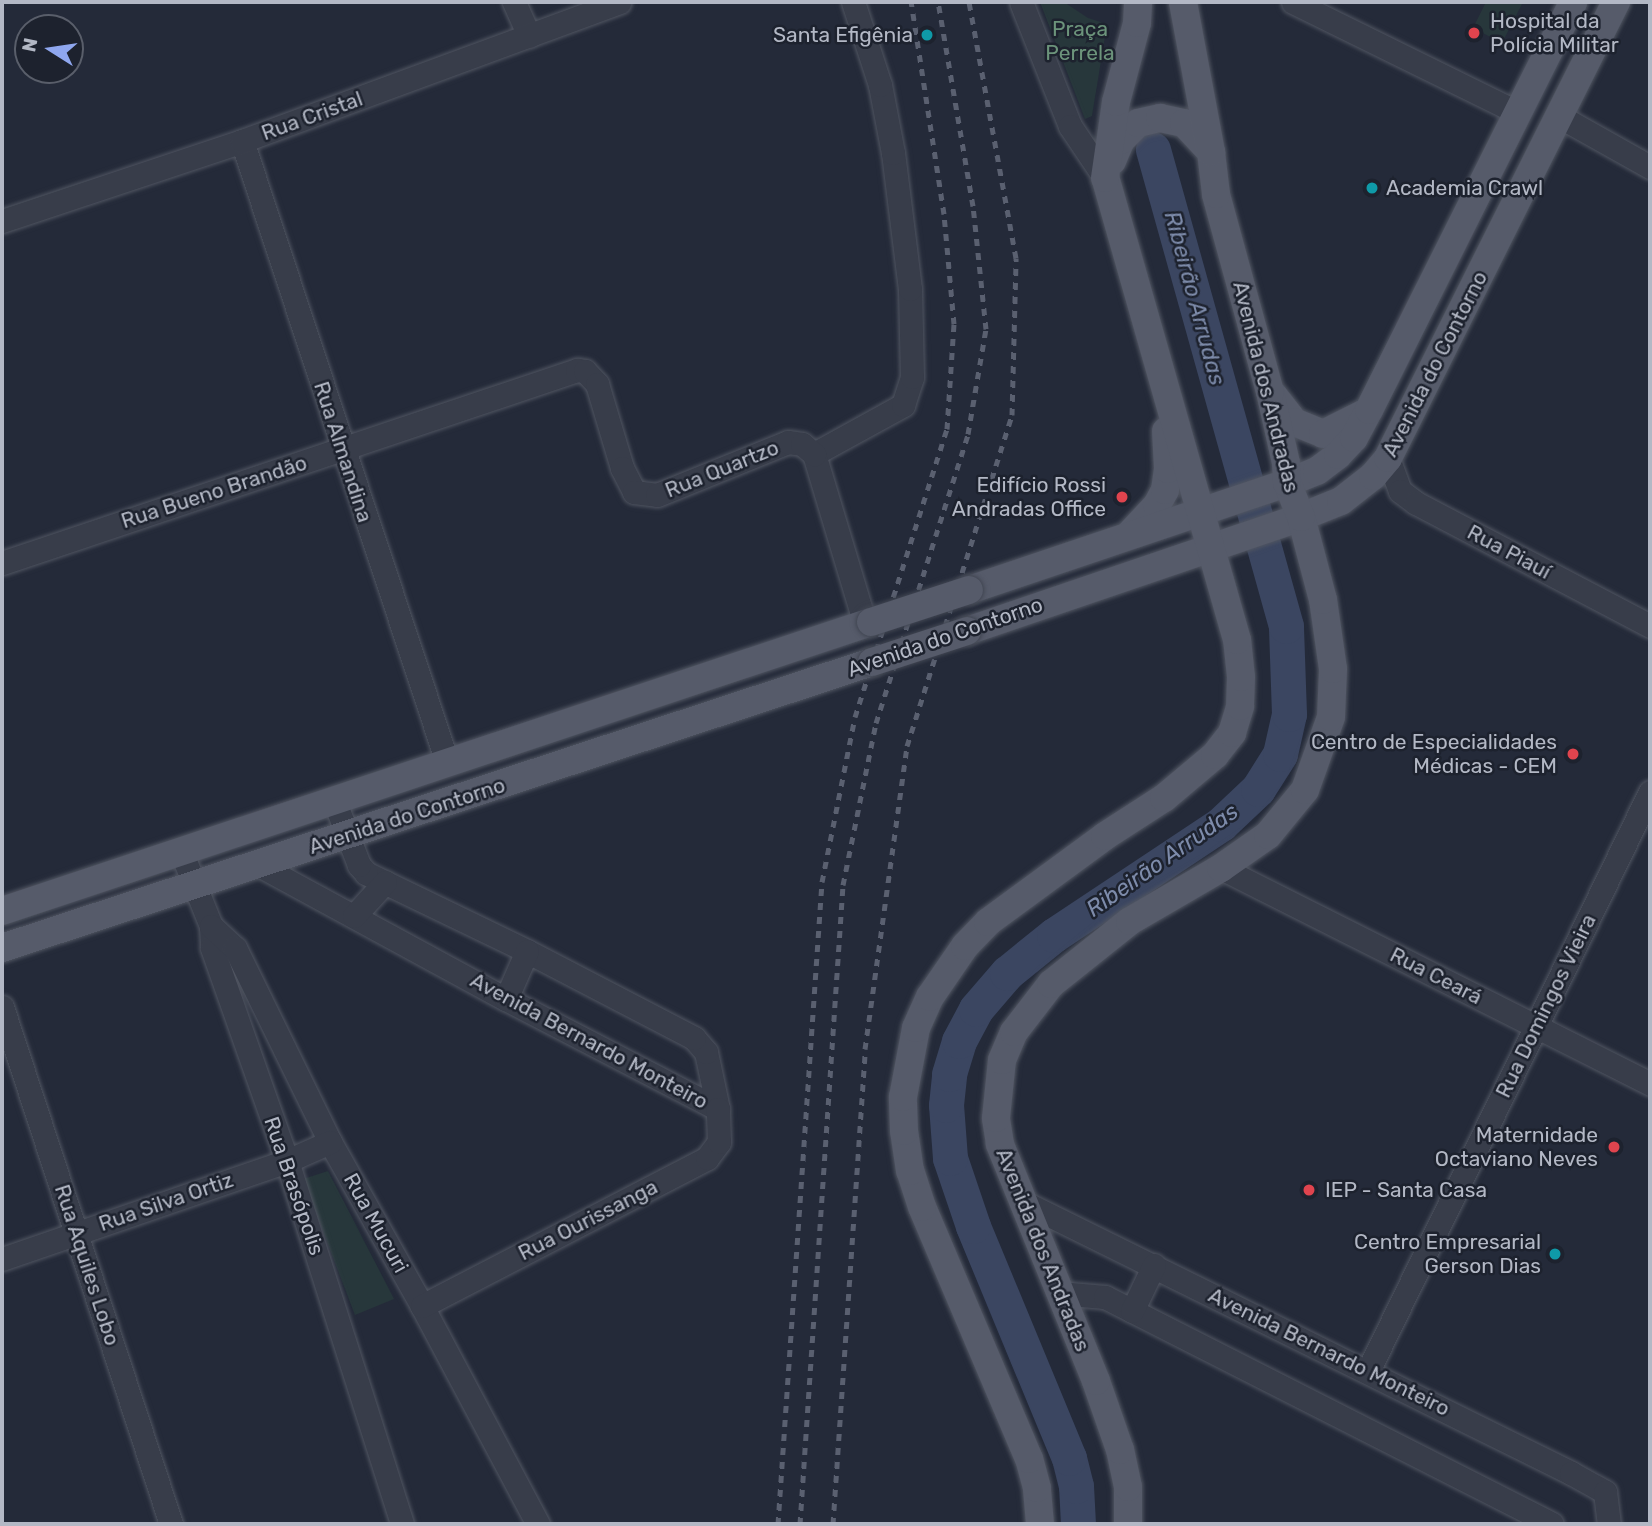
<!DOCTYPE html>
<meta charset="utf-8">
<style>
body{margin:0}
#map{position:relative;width:1652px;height:1526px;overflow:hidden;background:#242a39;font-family:Rubik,sans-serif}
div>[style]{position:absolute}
.green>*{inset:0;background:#27373b}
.river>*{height:35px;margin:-17.5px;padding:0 17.5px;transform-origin:17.5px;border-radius:17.5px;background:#3b4661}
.roads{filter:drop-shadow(0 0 2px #505561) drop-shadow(0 0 2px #505561)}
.minor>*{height:23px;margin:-11.5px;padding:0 11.5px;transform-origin:11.5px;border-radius:11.5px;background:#383d4a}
.major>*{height:28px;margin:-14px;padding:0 14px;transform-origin:14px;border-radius:14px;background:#565b6a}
.rail>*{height:5px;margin-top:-2.5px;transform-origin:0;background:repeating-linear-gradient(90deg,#5a6070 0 7px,transparent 0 14px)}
.bridges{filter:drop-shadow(0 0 2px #414652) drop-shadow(0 0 2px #414652)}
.major-bridge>*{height:28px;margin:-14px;padding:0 14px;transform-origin:14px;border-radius:14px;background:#565b6a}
.dots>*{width:19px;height:19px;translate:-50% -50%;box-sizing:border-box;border:4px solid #1d222e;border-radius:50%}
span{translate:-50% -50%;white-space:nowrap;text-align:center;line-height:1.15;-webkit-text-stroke:5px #1d222e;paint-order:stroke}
.poi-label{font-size:21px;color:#b3b8c5}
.left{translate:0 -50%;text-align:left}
.right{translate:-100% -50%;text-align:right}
.park-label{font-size:21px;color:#6c947b}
.street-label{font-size:21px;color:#b3b8c5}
.water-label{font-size:23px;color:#7d8baa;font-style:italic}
.frame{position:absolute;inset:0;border:4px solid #b3b8c5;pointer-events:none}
.north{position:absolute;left:14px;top:14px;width:70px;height:70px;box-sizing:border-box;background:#1d222e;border:2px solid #595e6a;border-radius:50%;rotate:282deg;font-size:19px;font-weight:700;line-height:28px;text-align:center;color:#b3b8c5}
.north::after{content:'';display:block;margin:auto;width:24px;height:32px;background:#8fa7ef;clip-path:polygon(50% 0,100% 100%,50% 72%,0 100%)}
</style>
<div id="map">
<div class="green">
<i style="clip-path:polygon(1040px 2px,1064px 2px,1088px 18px,1107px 24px,1092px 116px,1085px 119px)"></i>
<i style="clip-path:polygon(1486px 2px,1523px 2px,1502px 43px,1473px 28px)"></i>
<i style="clip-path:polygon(328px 1171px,394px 1299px,355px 1315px,303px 1179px)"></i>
</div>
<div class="river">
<i style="left:1078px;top:1524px;width:38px;rotate:-93deg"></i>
<i style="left:1076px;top:1486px;width:29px;rotate:-104deg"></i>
<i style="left:1069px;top:1458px;width:251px;rotate:-112.5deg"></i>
<i style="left:973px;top:1226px;width:72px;rotate:-108.7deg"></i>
<i style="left:950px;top:1158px;width:53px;rotate:-94.3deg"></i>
<i style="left:946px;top:1105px;width:31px;rotate:-84deg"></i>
<i style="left:949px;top:1074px;width:34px;rotate:-73deg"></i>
<i style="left:959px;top:1041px;width:36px;rotate:-62deg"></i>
<i style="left:976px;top:1009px;width:48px;rotate:-49.3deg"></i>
<i style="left:1007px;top:973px;width:60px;rotate:-39deg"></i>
<i style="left:1054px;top:935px;width:201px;rotate:-33.6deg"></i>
<i style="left:1221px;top:824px;width:51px;rotate:-43.4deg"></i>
<i style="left:1258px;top:789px;width:41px;rotate:-57.8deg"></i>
<i style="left:1280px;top:754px;width:41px;rotate:-77.3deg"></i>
<i style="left:1289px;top:714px;width:88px;rotate:-92deg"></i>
<i style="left:1286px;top:626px;width:495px;rotate:-105.6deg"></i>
</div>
<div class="roads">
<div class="minor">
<i style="left:514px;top:2px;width:37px;rotate:66deg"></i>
<i style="left:1021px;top:2px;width:133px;rotate:68.4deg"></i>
<i style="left:1070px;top:126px;width:63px;rotate:56.1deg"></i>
<i style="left:1293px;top:2px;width:250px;rotate:26.2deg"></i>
<i style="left:1559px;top:116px;width:104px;rotate:29.3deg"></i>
<i style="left:242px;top:141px;width:654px;rotate:71.73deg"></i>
<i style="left:2px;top:221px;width:253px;rotate:-18.4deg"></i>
<i style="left:242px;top:141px;width:402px;rotate:-20.2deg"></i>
<i style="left:814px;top:454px;width:102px;rotate:-28.8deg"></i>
<i style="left:903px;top:405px;width:29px;rotate:-72deg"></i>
<i style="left:912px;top:377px;width:88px;rotate:-91.3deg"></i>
<i style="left:910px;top:289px;width:137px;rotate:-97.1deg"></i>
<i style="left:893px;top:153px;width:69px;rotate:-100.8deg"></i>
<i style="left:880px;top:85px;width:87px;rotate:-108deg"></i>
<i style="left:814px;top:454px;width:177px;rotate:73.3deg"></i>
<i style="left:1388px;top:458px;width:35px;rotate:70deg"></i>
<i style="left:1400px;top:491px;width:20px;rotate:37deg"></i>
<i style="left:1416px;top:503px;width:264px;rotate:27.7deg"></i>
<i style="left:2px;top:563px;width:607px;rotate:-18.55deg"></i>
<i style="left:577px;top:370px;width:8px;rotate:7deg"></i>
<i style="left:585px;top:371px;width:18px;rotate:47deg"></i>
<i style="left:597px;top:384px;width:88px;rotate:73.4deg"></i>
<i style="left:622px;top:468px;width:27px;rotate:63deg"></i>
<i style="left:634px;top:492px;width:23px;rotate:7deg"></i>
<i style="left:657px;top:495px;width:141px;rotate:-22deg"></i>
<i style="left:788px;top:442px;width:14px;rotate:8deg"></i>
<i style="left:802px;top:444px;width:16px;rotate:40deg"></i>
<i style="left:181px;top:851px;width:81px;rotate:68.2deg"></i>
<i style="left:211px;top:926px;width:22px;rotate:87deg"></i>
<i style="left:212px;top:948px;width:226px;rotate:70.6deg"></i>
<i style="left:287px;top:1161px;width:381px;rotate:72.4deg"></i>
<i style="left:257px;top:864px;width:283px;rotate:28.5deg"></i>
<i style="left:506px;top:999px;width:239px;rotate:27.4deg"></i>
<i style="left:718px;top:1109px;width:58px;rotate:-101.9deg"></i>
<i style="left:706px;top:1052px;width:18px;rotate:-131deg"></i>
<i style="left:694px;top:1038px;width:188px;rotate:-152.5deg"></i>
<i style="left:527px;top:951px;width:179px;rotate:-154.2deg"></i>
<i style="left:366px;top:873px;width:11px;rotate:-131deg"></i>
<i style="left:359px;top:865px;width:70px;rotate:-111deg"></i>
<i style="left:1221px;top:868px;width:480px;rotate:26.7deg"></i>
<i style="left:354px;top:916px;width:46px;rotate:-47.6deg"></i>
<i style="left:211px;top:926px;width:33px;rotate:43deg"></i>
<i style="left:235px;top:948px;width:216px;rotate:63.9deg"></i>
<i style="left:330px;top:1142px;width:188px;rotate:60.7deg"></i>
<i style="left:422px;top:1306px;width:247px;rotate:62deg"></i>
<i style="left:506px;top:999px;width:52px;rotate:-66.4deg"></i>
<i style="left:2px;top:1007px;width:544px;rotate:71.9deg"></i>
<i style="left:1021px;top:1201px;width:614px;rotate:26.31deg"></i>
<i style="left:1571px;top:1473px;width:39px;rotate:29deg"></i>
<i style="left:1605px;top:1492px;width:32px;rotate:83deg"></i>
<i style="left:2px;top:1259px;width:301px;rotate:-19deg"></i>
<i style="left:287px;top:1161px;width:47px;rotate:-23.8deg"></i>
<i style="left:1058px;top:1293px;width:47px;rotate:4.9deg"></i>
<i style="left:1105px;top:1297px;width:501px;rotate:26.92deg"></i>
<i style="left:422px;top:1306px;width:321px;rotate:-27.4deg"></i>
<i style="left:707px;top:1158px;width:20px;rotate:-53deg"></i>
<i style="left:719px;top:1142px;width:33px;rotate:-92deg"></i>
<i style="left:1132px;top:1311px;width:51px;rotate:-64.4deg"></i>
<i style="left:1368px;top:1371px;width:644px;rotate:-64.03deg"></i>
</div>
<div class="major">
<i style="left:1112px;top:161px;width:23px;rotate:-67deg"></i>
<i style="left:1121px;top:140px;width:24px;rotate:-45deg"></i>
<i style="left:1138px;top:123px;width:23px;rotate:-13deg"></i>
<i style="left:1160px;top:118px;width:25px;rotate:12deg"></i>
<i style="left:1184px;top:123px;width:40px;rotate:47deg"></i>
<i style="left:1274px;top:396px;width:33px;rotate:52deg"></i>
<i style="left:1294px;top:422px;width:31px;rotate:22deg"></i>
<i style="left:1323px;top:434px;width:49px;rotate:-26.6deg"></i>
<i style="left:1129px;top:535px;width:41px;rotate:-47deg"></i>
<i style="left:1157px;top:505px;width:17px;rotate:-62deg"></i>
<i style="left:1165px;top:490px;width:21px;rotate:-82deg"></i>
<i style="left:1168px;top:469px;width:38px;rotate:-93deg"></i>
<i style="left:969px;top:590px;width:336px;rotate:-18.6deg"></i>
<i style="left:1287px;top:483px;width:32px;rotate:-22deg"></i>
<i style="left:1317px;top:471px;width:26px;rotate:-37deg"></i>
<i style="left:1338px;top:455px;width:23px;rotate:-47deg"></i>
<i style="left:1354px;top:438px;width:32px;rotate:-62deg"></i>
<i style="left:1369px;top:410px;width:456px;rotate:-63.4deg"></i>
<i style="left:967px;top:631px;width:353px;rotate:-18.8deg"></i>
<i style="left:1301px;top:517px;width:43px;rotate:-21.8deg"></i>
<i style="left:1341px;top:501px;width:41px;rotate:-38deg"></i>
<i style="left:1373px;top:476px;width:23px;rotate:-50deg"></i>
<i style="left:1388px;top:458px;width:510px;rotate:-63.43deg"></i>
<i style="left:2px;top:911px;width:916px;rotate:-18.4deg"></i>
<i style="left:2px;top:948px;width:916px;rotate:-18.2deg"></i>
<i style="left:1040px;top:1524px;width:36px;rotate:-95deg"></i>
<i style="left:1037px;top:1488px;width:30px;rotate:-105deg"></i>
<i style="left:1029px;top:1459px;width:274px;rotate:-113deg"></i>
<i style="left:922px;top:1207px;width:38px;rotate:-108deg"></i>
<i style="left:910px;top:1171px;width:40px;rotate:-98.5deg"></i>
<i style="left:904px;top:1131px;width:34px;rotate:-92deg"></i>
<i style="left:903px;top:1097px;width:70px;rotate:-79.3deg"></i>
<i style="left:916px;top:1028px;width:34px;rotate:-66deg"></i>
<i style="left:930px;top:997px;width:62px;rotate:-55.5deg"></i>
<i style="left:965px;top:946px;width:33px;rotate:-46deg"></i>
<i style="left:988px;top:922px;width:145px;rotate:-36.3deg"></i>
<i style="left:1105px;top:836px;width:70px;rotate:-32.8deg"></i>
<i style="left:1164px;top:798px;width:67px;rotate:-40.1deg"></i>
<i style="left:1215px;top:755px;width:28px;rotate:-52deg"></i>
<i style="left:1232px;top:733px;width:28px;rotate:-73deg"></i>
<i style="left:1240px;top:706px;width:29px;rotate:-88deg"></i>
<i style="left:1241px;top:677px;width:37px;rotate:-96deg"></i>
<i style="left:1237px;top:640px;width:480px;rotate:-105.9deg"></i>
<i style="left:1105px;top:178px;width:77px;rotate:-81.8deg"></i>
<i style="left:1116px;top:102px;width:82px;rotate:-75.1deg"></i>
<i style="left:1137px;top:23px;width:21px;rotate:-87deg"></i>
<i style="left:1128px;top:1524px;width:37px;rotate:-90deg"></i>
<i style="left:1128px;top:1487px;width:38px;rotate:-102deg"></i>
<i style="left:1120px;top:1450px;width:73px;rotate:-109.2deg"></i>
<i style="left:1096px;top:1381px;width:256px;rotate:-112.1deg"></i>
<i style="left:1000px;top:1144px;width:26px;rotate:-99deg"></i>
<i style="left:996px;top:1118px;width:58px;rotate:-84.1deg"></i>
<i style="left:1002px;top:1060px;width:30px;rotate:-67deg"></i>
<i style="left:1014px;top:1032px;width:61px;rotate:-52.4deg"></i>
<i style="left:1051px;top:984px;width:101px;rotate:-38.6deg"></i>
<i style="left:1130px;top:921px;width:105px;rotate:-30.2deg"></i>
<i style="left:1221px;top:868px;width:57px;rotate:-35.1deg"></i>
<i style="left:1268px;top:835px;width:58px;rotate:-50.6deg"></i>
<i style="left:1305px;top:790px;width:77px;rotate:-70.4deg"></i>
<i style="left:1331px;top:717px;width:48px;rotate:-87.6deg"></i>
<i style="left:1333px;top:669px;width:70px;rotate:-98.2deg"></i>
<i style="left:1323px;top:600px;width:86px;rotate:-104.8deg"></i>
<i style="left:1301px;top:517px;width:37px;rotate:-112deg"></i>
<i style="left:1287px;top:483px;width:20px;rotate:-93deg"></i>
<i style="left:1286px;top:463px;width:73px;rotate:-102.7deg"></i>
<i style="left:1270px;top:392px;width:205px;rotate:-105.3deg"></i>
<i style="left:1216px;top:194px;width:42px;rotate:-96.8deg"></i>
<i style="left:1211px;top:152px;width:153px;rotate:-100.6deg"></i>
</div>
</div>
<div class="rail">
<i style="left:778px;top:1524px;width:644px;rotate:-86.08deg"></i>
<i style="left:822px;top:882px;width:168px;rotate:-78.7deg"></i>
<i style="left:855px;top:717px;width:302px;rotate:-72.3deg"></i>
<i style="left:947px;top:429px;width:105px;rotate:-86.2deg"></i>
<i style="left:954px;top:324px;width:110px;rotate:-95.2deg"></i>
<i style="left:944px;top:214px;width:215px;rotate:-98.8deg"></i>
<i style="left:800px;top:1524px;width:640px;rotate:-86.15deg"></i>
<i style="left:843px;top:885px;width:165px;rotate:-78.5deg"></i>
<i style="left:876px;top:723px;width:303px;rotate:-72.3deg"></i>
<i style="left:968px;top:434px;width:107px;rotate:-80.3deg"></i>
<i style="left:986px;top:329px;width:124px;rotate:-96deg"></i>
<i style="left:973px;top:206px;width:207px;rotate:-99.7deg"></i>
<i style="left:833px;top:1524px;width:476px;rotate:-86.1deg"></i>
<i style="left:865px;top:1049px;width:306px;rotate:-82.1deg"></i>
<i style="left:907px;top:746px;width:347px;rotate:-72.4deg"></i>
<i style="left:1012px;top:415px;width:157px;rotate:-88.5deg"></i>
<i style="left:1016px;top:258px;width:260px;rotate:-100.4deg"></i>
</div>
<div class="bridges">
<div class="major-bridge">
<i style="left:871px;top:622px;width:103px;rotate:-18.1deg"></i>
<i style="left:872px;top:662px;width:100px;rotate:-18.1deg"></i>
</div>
</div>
<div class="dots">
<i style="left:1474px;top:33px;background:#e0444e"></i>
<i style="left:927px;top:35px;background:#0f9aa8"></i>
<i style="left:1372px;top:188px;background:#0f9aa8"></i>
<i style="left:1122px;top:497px;background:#e0444e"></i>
<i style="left:1573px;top:754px;background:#e0444e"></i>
<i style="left:1614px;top:1147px;background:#e0444e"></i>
<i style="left:1309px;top:1190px;background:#e0444e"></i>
<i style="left:1555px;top:1254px;background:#0f9aa8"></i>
</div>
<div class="poi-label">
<span class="left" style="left:1490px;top:33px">Hospital da<br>Polícia Militar</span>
<span class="right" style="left:913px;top:35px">Santa Efigênia</span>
<span class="left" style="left:1386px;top:188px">Academia Crawl</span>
<span class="right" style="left:1106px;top:497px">Edifício Rossi<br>Andradas Office</span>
<span class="right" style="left:1557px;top:754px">Centro de Especialidades<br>Médicas - CEM</span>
<span class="right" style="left:1598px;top:1147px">Maternidade<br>Octaviano Neves</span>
<span class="left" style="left:1325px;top:1190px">IEP - Santa Casa</span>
<span class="right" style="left:1541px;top:1254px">Centro Empresarial<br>Gerson Dias</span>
</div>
<div class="park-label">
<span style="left:1080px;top:41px">Praça<br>Perrela</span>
</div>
<div class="street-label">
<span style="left:312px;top:116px;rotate:-20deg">Rua Cristal</span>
<span style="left:1435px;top:364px;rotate:-63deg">Avenida do Contorno</span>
<span style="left:1266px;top:387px;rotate:76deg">Avenida dos Andradas</span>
<span style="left:343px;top:452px;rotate:72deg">Rua Almandina</span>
<span style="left:722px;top:469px;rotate:-22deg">Rua Quartzo</span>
<span style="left:214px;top:492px;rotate:-18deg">Rua Bueno Brandão</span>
<span style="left:1509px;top:552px;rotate:28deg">Rua Piauí</span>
<span style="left:945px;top:637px;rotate:-19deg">Avenida do Contorno</span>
<span style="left:407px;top:816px;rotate:-18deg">Avenida do Contorno</span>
<span style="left:1436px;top:976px;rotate:27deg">Rua Ceará</span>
<span style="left:1546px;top:1006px;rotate:-64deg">Rua Domingos Vieira</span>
<span style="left:589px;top:1041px;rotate:28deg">Avenida Bernardo Monteiro</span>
<span style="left:294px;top:1186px;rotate:71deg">Rua Brasópolis</span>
<span style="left:166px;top:1202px;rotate:-19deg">Rua Silva Ortiz</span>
<span style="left:588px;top:1220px;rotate:-27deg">Rua Ourissanga</span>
<span style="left:376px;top:1223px;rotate:61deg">Rua Mucuri</span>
<span style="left:1043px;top:1250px;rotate:68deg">Avenida dos Andradas</span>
<span style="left:87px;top:1265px;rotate:72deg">Rua Aquiles Lobo</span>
<span style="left:1329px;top:1352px;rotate:26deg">Avenida Bernardo Monteiro</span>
</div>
<div class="water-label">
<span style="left:1195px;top:298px;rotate:75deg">Ribeirão Arrudas</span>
<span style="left:1162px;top:860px;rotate:-35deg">Ribeirão Arrudas</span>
</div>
<div class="frame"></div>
<div class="north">N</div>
</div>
